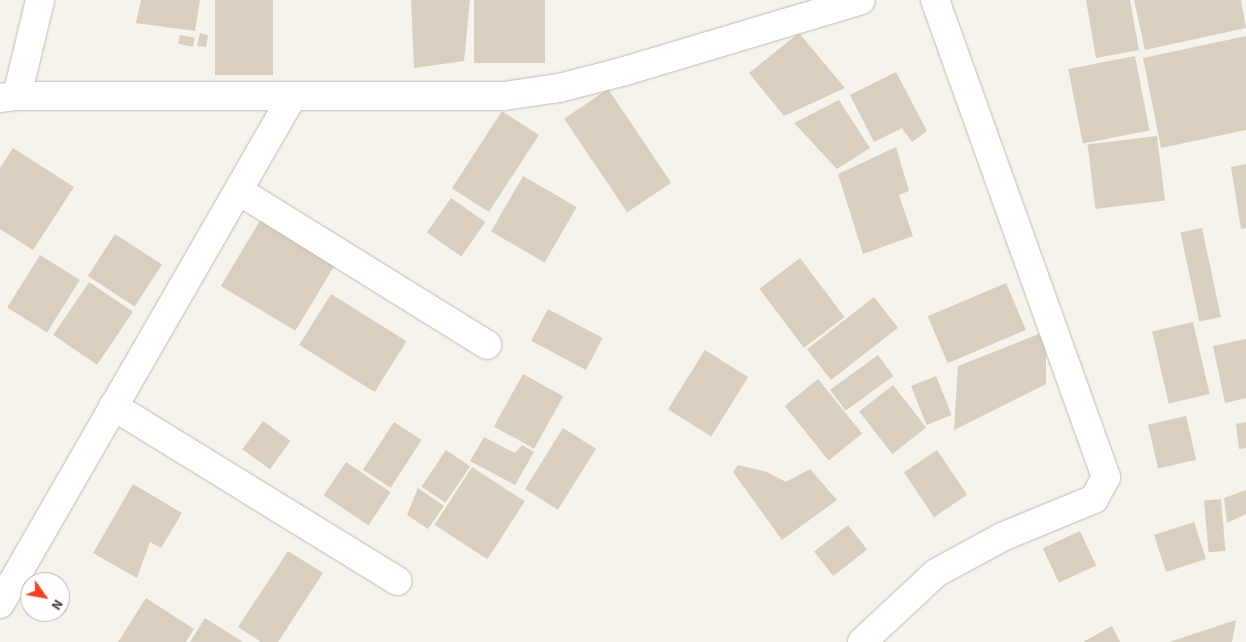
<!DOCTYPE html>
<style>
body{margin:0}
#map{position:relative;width:1246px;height:642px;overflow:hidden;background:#f6f3ec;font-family:"Source Sans 3",sans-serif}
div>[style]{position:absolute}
.building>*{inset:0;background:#d8cfc1;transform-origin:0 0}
.roads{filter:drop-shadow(0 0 1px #c2bbae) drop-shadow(0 0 1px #c2bbae)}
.minor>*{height:28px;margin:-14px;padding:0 14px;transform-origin:14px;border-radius:14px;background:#fff}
span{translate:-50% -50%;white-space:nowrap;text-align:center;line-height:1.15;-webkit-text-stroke:5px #fff;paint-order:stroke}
.north{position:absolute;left:20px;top:572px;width:50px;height:50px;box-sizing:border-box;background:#fff;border:1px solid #b7b4b0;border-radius:50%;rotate:123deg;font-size:14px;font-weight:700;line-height:20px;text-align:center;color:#4b4439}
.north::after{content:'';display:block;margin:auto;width:18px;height:22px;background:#fc3f1d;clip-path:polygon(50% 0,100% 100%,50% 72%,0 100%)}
</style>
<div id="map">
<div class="building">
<i style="clip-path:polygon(141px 0,200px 0,195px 31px,136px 23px)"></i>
<i style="left:215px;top:0;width:58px;height:75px"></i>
<i style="clip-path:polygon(411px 0,470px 0,464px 61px,414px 68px)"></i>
<i style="left:474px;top:0;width:71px;height:63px"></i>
<i style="clip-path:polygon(1086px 0,1130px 0,1139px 50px,1096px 58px)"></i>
<i style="clip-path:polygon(1134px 0,1241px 0,1246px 28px,1145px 50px)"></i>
<i style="clip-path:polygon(200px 33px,208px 35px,206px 47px,197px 46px)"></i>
<i style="clip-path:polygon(799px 33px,845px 88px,784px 116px,749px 73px)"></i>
<i style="left:180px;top:35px;width:15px;height:9px;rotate:11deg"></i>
<i style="clip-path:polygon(1246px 36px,1246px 130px,1161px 148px,1143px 58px)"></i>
<i style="left:1135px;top:56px;width:76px;height:68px;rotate:79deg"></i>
<i style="clip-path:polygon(896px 72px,927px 131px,912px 142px,902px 128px,874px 142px,850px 95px)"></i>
<i style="left:608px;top:89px;width:113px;height:53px;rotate:56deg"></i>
<i style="clip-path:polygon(839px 100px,870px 148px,837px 169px,794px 123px)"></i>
<i style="left:502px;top:111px;width:44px;height:92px;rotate:33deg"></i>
<i style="left:1157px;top:136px;width:65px;height:70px;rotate:83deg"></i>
<i style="clip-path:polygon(896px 147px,909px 191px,899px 195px,913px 236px,863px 254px,838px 174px)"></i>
<i style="clip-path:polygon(13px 148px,74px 187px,33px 250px,0 229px,0 168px)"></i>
<i style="clip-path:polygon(1246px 164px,1246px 228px,1241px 229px,1231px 167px)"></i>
<i style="left:523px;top:176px;width:62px;height:64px;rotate:30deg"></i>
<i style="left:451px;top:198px;width:42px;height:42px;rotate:35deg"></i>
<i style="left:264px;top:214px;width:87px;height:84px;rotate:31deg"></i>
<i style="left:1202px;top:228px;width:91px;height:22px;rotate:78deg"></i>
<i style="left:115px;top:234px;width:56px;height:50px;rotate:33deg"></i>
<i style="left:40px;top:255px;width:47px;height:62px;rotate:32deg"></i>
<i style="left:800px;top:258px;width:74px;height:51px;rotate:53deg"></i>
<i style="left:89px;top:282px;width:53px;height:64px;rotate:34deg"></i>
<i style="left:1006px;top:283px;width:51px;height:85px;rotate:67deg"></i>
<i style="left:331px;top:294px;width:89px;height:60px;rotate:32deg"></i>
<i style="left:874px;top:297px;width:39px;height:85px;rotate:52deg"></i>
<i style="left:548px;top:309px;width:62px;height:36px;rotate:28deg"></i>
<i style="left:1193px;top:322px;width:74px;height:42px;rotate:77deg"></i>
<i style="clip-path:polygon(1046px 331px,1046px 384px,954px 430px,958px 366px)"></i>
<i style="clip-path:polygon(1246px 339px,1246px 398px,1225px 403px,1213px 346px)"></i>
<i style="left:705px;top:350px;width:51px;height:70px;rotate:32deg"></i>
<i style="left:878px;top:355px;width:26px;height:59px;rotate:54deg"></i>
<i style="left:523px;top:374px;width:46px;height:60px;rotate:29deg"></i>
<i style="left:936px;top:376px;width:42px;height:27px;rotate:68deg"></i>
<i style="left:818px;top:379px;width:70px;height:43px;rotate:51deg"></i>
<i style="left:893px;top:385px;width:54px;height:43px;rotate:52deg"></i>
<i style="left:1186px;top:416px;width:45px;height:39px;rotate:77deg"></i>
<i style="left:263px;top:421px;width:34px;height:35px;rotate:36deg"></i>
<i style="left:394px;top:422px;width:33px;height:57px;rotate:33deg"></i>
<i style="clip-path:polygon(1246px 422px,1246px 448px,1239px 449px,1236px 424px)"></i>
<i style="left:563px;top:428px;width:39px;height:72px;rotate:32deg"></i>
<i style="clip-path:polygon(484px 437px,515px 453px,522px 445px,534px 452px,515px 485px,470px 461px)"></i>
<i style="left:446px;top:450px;width:29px;height:44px;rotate:34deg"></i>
<i style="left:937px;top:450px;width:54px;height:40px;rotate:56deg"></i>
<i style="left:346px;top:462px;width:54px;height:40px;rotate:34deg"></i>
<i style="clip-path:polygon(738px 465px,767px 472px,786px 482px,810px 469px,837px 500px,782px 540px,733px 472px)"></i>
<i style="left:472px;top:467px;width:63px;height:69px;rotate:33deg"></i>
<i style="clip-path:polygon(133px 484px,182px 513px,161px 548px,150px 542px,137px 578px,93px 553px)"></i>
<i style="clip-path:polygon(418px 488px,444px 506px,428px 529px,407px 515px)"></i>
<i style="clip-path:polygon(1246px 490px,1246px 514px,1227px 523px,1224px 498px)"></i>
<i style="left:1221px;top:499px;width:52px;height:17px;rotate:85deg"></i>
<i style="left:1194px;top:522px;width:39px;height:42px;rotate:72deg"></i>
<i style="left:848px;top:525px;width:31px;height:43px;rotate:52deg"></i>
<i style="left:1080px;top:531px;width:38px;height:41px;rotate:65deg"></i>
<i style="clip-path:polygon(288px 551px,323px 573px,278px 642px,261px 642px,238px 627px)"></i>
<i style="clip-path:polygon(146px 598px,194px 629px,186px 642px,118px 642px)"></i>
<i style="clip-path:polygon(205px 618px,243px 642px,190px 642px)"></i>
<i style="clip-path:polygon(1236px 620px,1232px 642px,1169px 642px)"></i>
<i style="clip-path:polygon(1112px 626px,1120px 642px,1083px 642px)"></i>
</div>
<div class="roads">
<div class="minor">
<i style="left:17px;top:96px;width:487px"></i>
<i style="left:504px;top:96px;width:56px;rotate:-8.3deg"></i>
<i style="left:559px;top:88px;width:68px;rotate:-14.4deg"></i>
<i style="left:625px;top:71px;width:246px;rotate:-16.7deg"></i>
<i style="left:0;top:98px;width:17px;rotate:-7deg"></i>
<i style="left:17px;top:96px;width:99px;rotate:-76.5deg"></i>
<i style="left:239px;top:191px;width:292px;rotate:31.8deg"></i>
<i style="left:113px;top:406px;width:334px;rotate:31.6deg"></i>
<i style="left:0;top:604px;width:585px;rotate:-60.06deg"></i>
<i style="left:862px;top:642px;width:101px;rotate:-43deg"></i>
<i style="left:936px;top:573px;width:75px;rotate:-28.6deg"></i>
<i style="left:1002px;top:537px;width:100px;rotate:-22.4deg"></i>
<i style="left:1094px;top:499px;width:25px;rotate:-61deg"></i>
<i style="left:1106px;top:477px;width:507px;rotate:-109.72deg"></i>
</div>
</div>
<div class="north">N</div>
</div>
